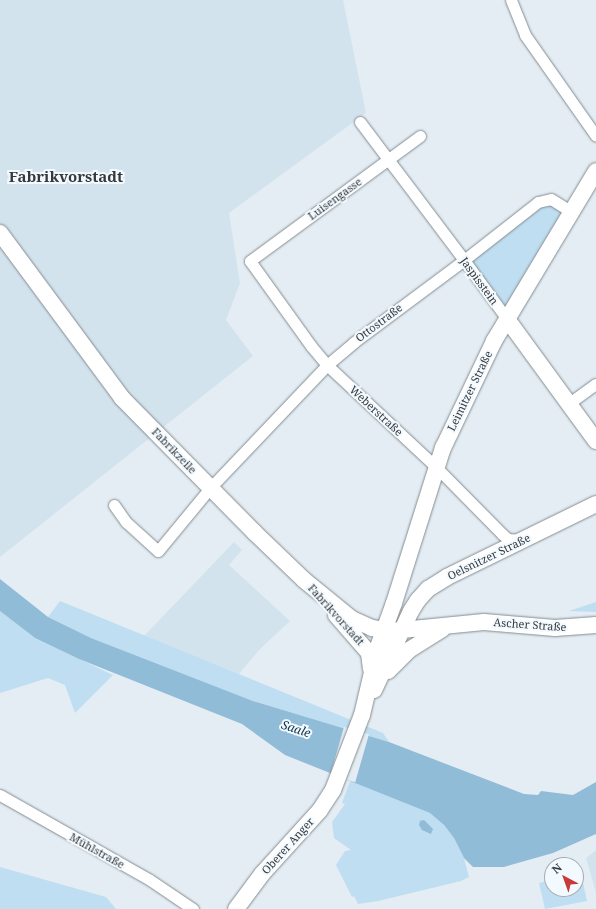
<!DOCTYPE html>
<meta charset="utf-8">
<style>
body{margin:0}
#map{position:relative;width:596px;height:909px;overflow:hidden;background:#e4edf3;font-family:"Noto Serif",serif}
div>[style]{position:absolute}
.built>*{inset:0;background:#d3e3ed}
.green>*{inset:0;background:#bfdef1}
.water>*{inset:0;background:#90bcd7}
.pier>*{inset:0;background:#e4edf3;transform-origin:0 0}
.roads{filter:drop-shadow(0 0 1px #848c91) drop-shadow(0 0 1px #848c91)}
.street>*{height:11px;margin:-5.5px;padding:0 5.5px;transform-origin:5.5px;border-radius:5.5px;background:#fff}
.secondary>*{height:16px;margin:-8px;padding:0 8px;transform-origin:8px;border-radius:8px;background:#fff}
span{translate:-50% -50%;white-space:nowrap;text-align:center;line-height:1.15;-webkit-text-stroke:4px #f3faff;paint-order:stroke}
.street-label{font-size:11px;color:#35393b}
.water-label{font-size:12px;color:#0e3447;font-style:italic}
.district-label{font-size:15px;color:#35393b;font-weight:700}
.north{position:absolute;left:544px;top:857px;width:40px;height:40px;box-sizing:border-box;background:#f3faff;border:1px solid #a7adb1;border-radius:50%;rotate:319deg;font-size:11px;font-weight:700;line-height:16px;text-align:center;color:#35393b}
.north::after{content:'';display:block;margin:auto;width:14px;height:18px;background:#c8393a;clip-path:polygon(50% 0,100% 100%,50% 72%,0 100%)}
</style>
<div id="map">
<div class="built">
<i style="clip-path:polygon(0 0,343px 0,366px 113px,229px 213px,240px 283px,226px 320px,253px 356px,0 557px)"></i>
<i style="clip-path:polygon(234px 542px,242px 550px,229px 565px,290px 621px,260px 649px,239px 674px,144px 636px)"></i>
<i style="clip-path:polygon(596px 850px,596px 893px,586px 858px)"></i>
</div>
<div class="green">
<i style="clip-path:polygon(548px 202px,570px 211px,508px 318px,466px 260px,534px 206px)"></i>
<i style="clip-path:polygon(60px 601px,383px 733px,389px 742px,253px 701px,91px 638px,48px 617px)"></i>
<i style="clip-path:polygon(596px 602px,596px 612px,569px 611px)"></i>
<i style="clip-path:polygon(0 611px,35px 638px,113px 675px,75px 713px,65px 685px,48px 678px,0 693px)"></i>
<i style="clip-path:polygon(350px 781px,430px 813px,444px 825px,454px 838px,464px 858px,469px 877px,461px 881px,378px 901px,358px 904px,354px 896px,352px 897px,336px 865px,345px 851px,351px 850px,334px 838px,332px 822px,345px 804px,342px 803px)"></i>
<i style="clip-path:polygon(0 867px,106px 897px,116px 909px,0 909px)"></i>
<i style="clip-path:polygon(581px 874px,587px 901px,545px 909px,539px 883px,552px 880px,552px 889px,576px 889px,576px 875px)"></i>
</div>
<div class="water">
<i style="clip-path:polygon(0 579px,48px 617px,91px 638px,253px 701px,389px 742px,524px 794px,538px 795px,541px 791px,573px 795px,596px 782px,596px 834px,553px 853px,504px 867px,473px 867px,464px 858px,454px 838px,444px 825px,430px 813px,285px 755px,242px 724px,79px 659px,35px 638px,0 611px)"></i>
<i style="clip-path:polygon(424px 820px,433px 829px,431px 834px,422px 830px,419px 825px,420px 821px)"></i>
</div>
<div class="pier">
<i style="left:344px;top:727px;width:26px;height:50px;rotate:16deg"></i>
</div>
<div class="roads">
<div class="street">
<i style="left:511px;top:0;width:38px;rotate:68deg"></i>
<i style="left:525px;top:35px;width:123px;rotate:54.9deg"></i>
<i style="left:360px;top:122px;width:173px;rotate:53deg"></i>
<i style="left:464px;top:260px;width:73px;rotate:53.9deg"></i>
<i style="left:420px;top:136px;width:211px;rotate:143.7deg"></i>
<i style="left:250px;top:261px;width:105px;rotate:54.3deg"></i>
<i style="left:311px;top:346px;width:25px;rotate:50deg"></i>
<i style="left:327px;top:365px;width:149px;rotate:43.1deg"></i>
<i style="left:436px;top:467px;width:94px;rotate:45.4deg"></i>
<i style="left:502px;top:534px;width:8px;rotate:40deg"></i>
<i style="left:508px;top:539px;width:13px;rotate:4deg"></i>
<i style="left:568px;top:404px;width:34px;rotate:-36deg"></i>
<i style="left:114px;top:505px;width:21px;rotate:55deg"></i>
<i style="left:126px;top:522px;width:43px;rotate:42.2deg"></i>
<i style="left:158px;top:551px;width:82px;rotate:-50.5deg"></i>
<i style="left:210px;top:488px;width:170px;rotate:-46.4deg"></i>
<i style="left:327px;top:365px;width:35px;rotate:-40deg"></i>
<i style="left:354px;top:342px;width:137px;rotate:-36.7deg"></i>
<i style="left:464px;top:260px;width:94px;rotate:-38.1deg"></i>
<i style="left:538px;top:202px;width:13px;rotate:-13deg"></i>
<i style="left:551px;top:199px;width:25px;rotate:32deg"></i>
<i style="left:0;top:795px;width:172px;rotate:29.5deg"></i>
<i style="left:150px;top:880px;width:52px;rotate:34deg"></i>
</div>
<div class="secondary">
<i style="left:0;top:233px;width:205px;rotate:53.5deg"></i>
<i style="left:122px;top:398px;width:188px;rotate:45.4deg"></i>
<i style="left:254px;top:532px;width:69px;rotate:43.8deg"></i>
<i style="left:304px;top:580px;width:62px;rotate:39.1deg"></i>
<i style="left:352px;top:619px;width:22px;rotate:24deg"></i>
<i style="left:372px;top:628px;width:20px;rotate:9deg"></i>
<i style="left:392px;top:631px;width:92px;rotate:-5.6deg"></i>
<i style="left:484px;top:622px;width:71px;rotate:4.8deg"></i>
<i style="left:555px;top:628px;width:41px;rotate:-4.2deg"></i>
<i style="left:507px;top:319px;width:151px;rotate:53.9deg"></i>
<i style="left:336px;top:615px;width:50px;rotate:49deg"></i>
<i style="left:369px;top:653px;width:16px;rotate:83deg"></i>
<i style="left:388px;top:671px;width:30px;rotate:-45deg"></i>
<i style="left:409px;top:650px;width:39px;rotate:-32deg"></i>
<i style="left:374px;top:690px;width:87px;rotate:-64.9deg"></i>
<i style="left:411px;top:611px;width:13px;rotate:-58deg"></i>
<i style="left:418px;top:600px;width:15px;rotate:-48deg"></i>
<i style="left:428px;top:589px;width:22px;rotate:-32deg"></i>
<i style="left:447px;top:577px;width:166px;rotate:-26.1deg"></i>
<i style="left:236px;top:909px;width:44px;rotate:-53.4deg"></i>
<i style="left:262px;top:874px;width:86px;rotate:-47.8deg"></i>
<i style="left:320px;top:810px;width:24px;rotate:-57deg"></i>
<i style="left:333px;top:790px;width:80px;rotate:-68.9deg"></i>
<i style="left:362px;top:715px;width:70px;rotate:-76.8deg"></i>
<i style="left:378px;top:647px;width:47px;rotate:-70deg"></i>
<i style="left:394px;top:603px;width:163px;rotate:-72.5deg"></i>
<i style="left:443px;top:448px;width:119px;rotate:-64.5deg"></i>
<i style="left:494px;top:341px;width:198px;rotate:-59deg"></i>
</div>
</div>
<div class="street-label">
<span style="left:335px;top:199px;rotate:-36deg">Luisengasse</span>
<span style="left:479px;top:281px;rotate:54deg">Jaspisstein</span>
<span style="left:379px;top:323px;rotate:-37deg">Ottostraße</span>
<span style="left:470px;top:391px;rotate:-64deg">Leimitzer Straße</span>
<span style="left:376px;top:411px;rotate:43deg">Weberstraße</span>
<span style="left:174px;top:451px;rotate:46deg">Fabrikzeile</span>
<span style="left:489px;top:557px;rotate:-26deg">Oelsnitzer Straße</span>
<span style="left:336px;top:615px;rotate:48deg">Fabrikvorstadt</span>
<span style="left:530px;top:625px;rotate:4deg">Ascher Straße</span>
<span style="left:288px;top:846px;rotate:-48deg">Oberer Anger</span>
<span style="left:97px;top:851px;rotate:29deg">Mühlstraße</span>
</div>
<div class="water-label">
<span style="left:296px;top:729px;rotate:18deg">Saale</span>
</div>
<div class="district-label">
<span style="left:66px;top:177px">Fabrikvorstadt</span>
</div>
<div class="north">N</div>
</div>
